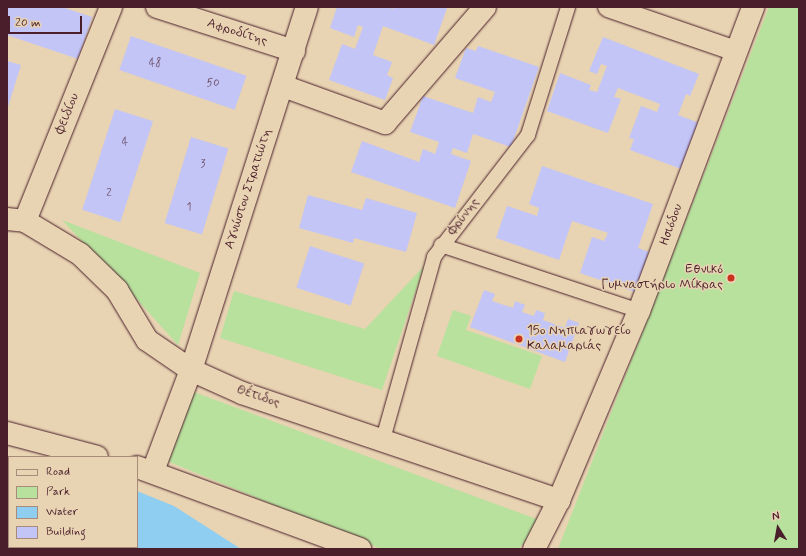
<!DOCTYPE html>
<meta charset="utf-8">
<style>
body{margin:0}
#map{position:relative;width:806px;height:556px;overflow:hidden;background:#e8d3b2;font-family:Mynerve,sans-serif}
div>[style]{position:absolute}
.green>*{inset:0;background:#b8e19e}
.water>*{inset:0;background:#8fcef0}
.building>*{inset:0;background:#c3c5f7;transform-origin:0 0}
.roads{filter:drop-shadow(0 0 1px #4a1f2b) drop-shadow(0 0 1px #4a1f2b)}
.service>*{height:14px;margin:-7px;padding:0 7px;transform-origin:7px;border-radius:7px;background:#e8d3b2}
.pedestrian>*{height:20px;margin:-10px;padding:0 10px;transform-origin:10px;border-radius:10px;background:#e8d3b2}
.minor>*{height:22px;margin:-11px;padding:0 11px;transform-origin:11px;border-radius:11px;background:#e8d3b2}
.tertiary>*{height:22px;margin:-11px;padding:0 11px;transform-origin:11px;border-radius:11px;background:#e8d3b2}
.dots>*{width:11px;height:11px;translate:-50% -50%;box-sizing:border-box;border:2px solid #e8d3b2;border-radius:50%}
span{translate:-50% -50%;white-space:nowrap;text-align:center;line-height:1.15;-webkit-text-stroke:3px #e8d3b2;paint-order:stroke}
.number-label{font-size:11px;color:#68485e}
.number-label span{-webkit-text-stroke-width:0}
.street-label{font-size:13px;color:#4a1f2b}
.poi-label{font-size:13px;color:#4a1f2b}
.right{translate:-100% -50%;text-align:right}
.left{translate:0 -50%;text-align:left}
.frame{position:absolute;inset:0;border:8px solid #4a1f2b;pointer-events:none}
.legend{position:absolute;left:8px;top:456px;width:130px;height:92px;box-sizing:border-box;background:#e8d3b2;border:1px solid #a98b7c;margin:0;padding:5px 7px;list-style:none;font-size:12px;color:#4a1f2b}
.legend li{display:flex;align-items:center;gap:8px;height:20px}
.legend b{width:20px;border:1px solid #a98b7c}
.north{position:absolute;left:758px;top:508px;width:40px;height:40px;-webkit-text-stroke:3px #e8d3b2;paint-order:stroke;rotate:349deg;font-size:11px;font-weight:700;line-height:16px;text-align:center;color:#4a1f2b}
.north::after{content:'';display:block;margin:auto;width:14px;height:18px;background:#4a1f2b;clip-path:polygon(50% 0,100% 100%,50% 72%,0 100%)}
.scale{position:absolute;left:8px;top:16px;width:74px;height:18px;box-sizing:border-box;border:2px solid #4a1f2b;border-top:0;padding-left:5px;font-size:12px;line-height:14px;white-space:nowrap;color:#4a1f2b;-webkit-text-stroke:3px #e8d3b2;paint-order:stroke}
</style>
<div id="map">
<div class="green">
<i style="clip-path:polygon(769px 7px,799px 7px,799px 549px,558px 549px)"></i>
<i style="clip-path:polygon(62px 220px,200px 273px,178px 345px,131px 293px)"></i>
<i style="clip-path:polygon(424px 266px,382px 390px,220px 338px,234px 291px,365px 329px)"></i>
<i style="clip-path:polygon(453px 310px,471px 316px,466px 330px,542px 356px,530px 389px,437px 356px)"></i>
<i style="clip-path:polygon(194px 392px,452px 488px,545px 522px,518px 549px,381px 549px,167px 461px)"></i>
</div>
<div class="water">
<i style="clip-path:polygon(137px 491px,174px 506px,241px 549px,7px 549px,7px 493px,9px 547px,137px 547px)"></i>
</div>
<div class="building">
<i style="clip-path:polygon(7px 7px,62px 7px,92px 17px,78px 59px,7px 35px)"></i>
<i style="clip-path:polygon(337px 7px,387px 7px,393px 9px,394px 7px,447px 8px,434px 45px,383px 26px,373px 55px,392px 62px,387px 75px,393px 78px,385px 100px,329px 80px,342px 44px,355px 49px,363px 27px,358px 25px,354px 37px,330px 28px)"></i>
<i style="left:131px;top:36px;width:122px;height:36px;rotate:19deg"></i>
<i style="clip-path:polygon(603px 37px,699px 74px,690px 96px,686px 94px,678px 115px,699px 123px,681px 169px,630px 150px,634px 139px,629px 138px,641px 106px,657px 112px,660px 104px,618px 88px,614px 97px,621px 99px,608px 133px,547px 111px,560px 73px,591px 85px,589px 90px,597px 92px,607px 66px,601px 64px,597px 74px,589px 71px)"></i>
<i style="clip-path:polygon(478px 46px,539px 67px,511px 147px,473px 134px,467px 153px,453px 148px,451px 154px,471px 161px,455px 208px,351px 172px,362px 141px,419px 162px,423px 149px,435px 154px,439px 142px,410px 132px,423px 96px,473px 113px,478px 97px,491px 102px,495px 92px,455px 78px,466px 48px,476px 51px)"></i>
<i style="clip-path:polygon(7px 61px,21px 65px,7px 110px)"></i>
<i style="left:115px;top:109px;width:40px;height:106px;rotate:18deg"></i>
<i style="left:191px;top:137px;width:39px;height:90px;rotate:17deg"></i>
<i style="clip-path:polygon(542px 166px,653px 204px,638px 248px,649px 252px,635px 292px,580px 273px,592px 237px,604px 241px,608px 233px,572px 221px,559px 260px,496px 238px,507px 206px,537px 216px,539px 208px,529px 204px)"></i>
<i style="clip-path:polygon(308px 195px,362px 210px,366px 198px,417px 213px,406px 252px,354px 238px,353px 243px,299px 228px)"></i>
<i style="left:310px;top:246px;width:57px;height:44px;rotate:18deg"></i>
<i style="clip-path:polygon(484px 290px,495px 294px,492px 301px,513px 308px,515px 301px,525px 305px,522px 312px,534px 316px,536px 310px,545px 313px,543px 320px,565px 328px,568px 319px,579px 323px,565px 362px,470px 327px)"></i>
</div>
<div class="roads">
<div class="service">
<i style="left:441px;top:245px;width:209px;rotate:18.4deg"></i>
<i style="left:383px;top:439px;width:189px;rotate:-74.3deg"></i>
<i style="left:434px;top:257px;width:154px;rotate:-52.4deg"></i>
<i style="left:528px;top:135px;width:134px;rotate:-72.6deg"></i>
</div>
<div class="pedestrian">
<i style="left:608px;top:7px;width:135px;rotate:19deg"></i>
</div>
<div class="minor">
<i style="left:157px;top:7px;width:144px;rotate:17.8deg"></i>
<i style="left:283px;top:86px;width:109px;rotate:19.9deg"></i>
<i style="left:385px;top:123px;width:153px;rotate:-49.2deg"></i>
<i style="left:7px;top:219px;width:18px;rotate:6deg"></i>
<i style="left:25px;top:221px;width:64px;rotate:31deg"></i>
<i style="left:80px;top:254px;width:52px;rotate:44.2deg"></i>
<i style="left:117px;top:290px;width:58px;rotate:59deg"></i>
<i style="left:147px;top:340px;width:53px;rotate:34.3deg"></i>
<i style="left:191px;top:370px;width:56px;rotate:24.3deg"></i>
<i style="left:242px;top:393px;width:335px;rotate:18.7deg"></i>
<i style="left:25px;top:221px;width:231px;rotate:-68.1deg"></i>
<i style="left:7px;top:433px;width:93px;rotate:14.9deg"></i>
<i style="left:137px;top:467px;width:238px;rotate:20.2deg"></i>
<i style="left:153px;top:471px;width:108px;rotate:-69.4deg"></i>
<i style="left:191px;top:370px;width:381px;rotate:-72.3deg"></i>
</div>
<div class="tertiary">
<i style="left:534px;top:549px;width:55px;rotate:-63deg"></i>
<i style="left:559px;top:500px;width:205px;rotate:-67.1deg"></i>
<i style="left:639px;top:311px;width:325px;rotate:-69.4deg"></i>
</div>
</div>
<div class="dots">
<i style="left:731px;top:278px;background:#c8321e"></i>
<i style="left:519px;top:339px;background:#c8321e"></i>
</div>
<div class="number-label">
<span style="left:155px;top:63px">48</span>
<span style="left:213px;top:83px">50</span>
<span style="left:125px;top:142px">4</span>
<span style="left:203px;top:164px">3</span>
<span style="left:109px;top:193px">2</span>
<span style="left:189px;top:207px">1</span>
</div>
<div class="street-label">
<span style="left:237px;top:33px;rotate:18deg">Αφροδίτης</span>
<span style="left:68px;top:114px;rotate:-68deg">Φειδίου</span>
<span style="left:249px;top:189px;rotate:-72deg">Αγνώστου Στρατιώτη</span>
<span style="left:464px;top:217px;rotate:-52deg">Φρύνης</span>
<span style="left:672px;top:225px;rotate:-70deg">Ησιόδου</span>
<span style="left:258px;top:397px;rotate:19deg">Θέτιδος</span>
</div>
<div class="poi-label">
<span class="right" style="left:723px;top:278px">Εθνικό<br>Γυμναστήριο Μίκρας</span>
<span class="left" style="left:527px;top:339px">15ο Νηπιαγωγείο<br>Καλαμαριάς</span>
</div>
<div class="frame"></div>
<ul class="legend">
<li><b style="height:5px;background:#e8d3b2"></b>Road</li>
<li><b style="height:11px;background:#b8e19e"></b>Park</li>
<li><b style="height:11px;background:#8fcef0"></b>Water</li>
<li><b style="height:11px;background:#c3c5f7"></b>Building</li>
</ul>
<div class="north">N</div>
<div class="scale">20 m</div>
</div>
